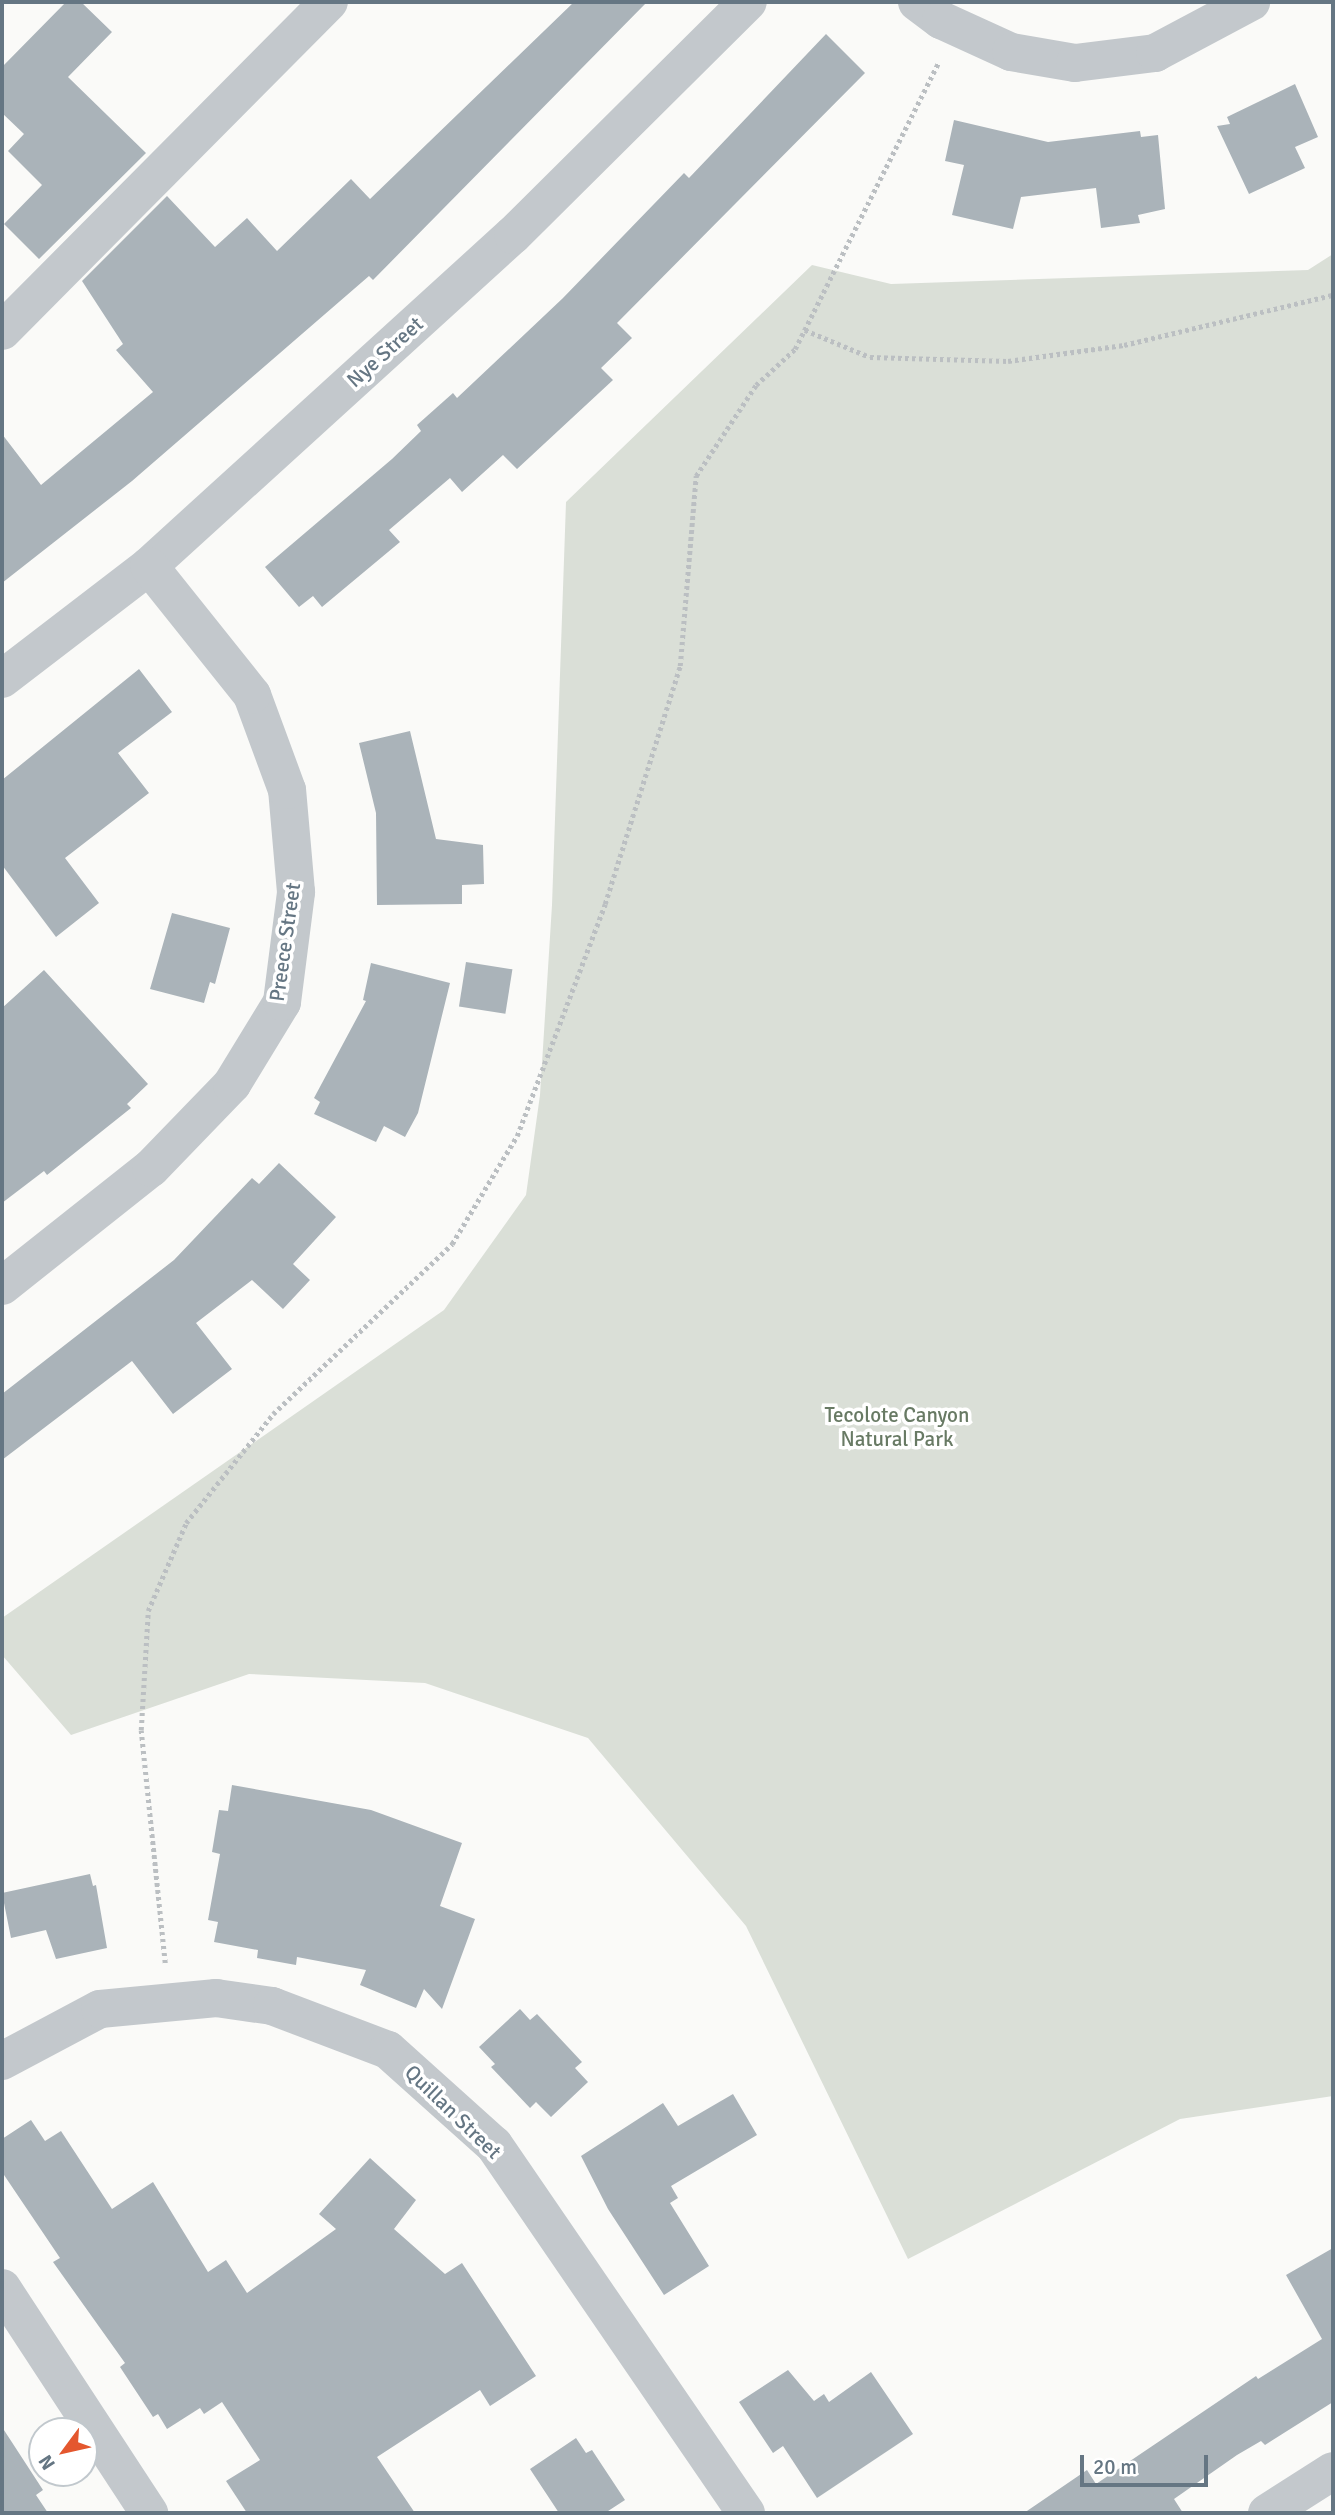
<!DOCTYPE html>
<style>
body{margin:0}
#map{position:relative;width:1335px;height:2515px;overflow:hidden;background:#fafaf8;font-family:Signika,sans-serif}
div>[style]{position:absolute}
.green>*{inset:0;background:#dadfd7}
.building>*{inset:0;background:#aab3b9;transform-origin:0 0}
.path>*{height:4.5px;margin-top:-2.25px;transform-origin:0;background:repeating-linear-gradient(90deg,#bbbfc2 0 3.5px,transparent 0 7px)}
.minor>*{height:38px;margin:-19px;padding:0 19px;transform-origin:19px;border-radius:19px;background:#c3c8cc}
span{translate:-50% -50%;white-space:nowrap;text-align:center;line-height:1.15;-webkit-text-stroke:7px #fff;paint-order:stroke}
.street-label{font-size:21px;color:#657683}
.park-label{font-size:21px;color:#687a64}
.frame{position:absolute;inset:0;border:4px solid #657683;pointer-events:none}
.north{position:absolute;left:28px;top:2417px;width:70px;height:70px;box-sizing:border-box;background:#fff;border:2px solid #c1c8cd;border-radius:50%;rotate:237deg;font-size:19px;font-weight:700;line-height:28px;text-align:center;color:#657683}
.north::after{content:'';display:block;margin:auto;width:24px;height:32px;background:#e4572e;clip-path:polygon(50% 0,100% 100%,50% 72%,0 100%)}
.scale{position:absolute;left:1080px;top:2455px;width:128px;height:32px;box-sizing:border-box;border:4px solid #657683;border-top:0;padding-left:9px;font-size:21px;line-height:24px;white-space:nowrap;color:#657683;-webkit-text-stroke:5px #fff;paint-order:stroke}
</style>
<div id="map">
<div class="green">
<i style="clip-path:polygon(1333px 254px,1333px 2096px,1180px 2119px,908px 2259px,746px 1926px,588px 1738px,425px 1683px,249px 1674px,71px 1735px,2px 1655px,2px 1618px,444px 1310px,526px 1195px,540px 1095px,552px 905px,566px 502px,812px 265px,891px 284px,1308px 270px)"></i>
</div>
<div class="building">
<i style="clip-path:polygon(66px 2px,81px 2px,112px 32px,68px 77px,146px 153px,39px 259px,4px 224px,42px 185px,8px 151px,24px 134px,2px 113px,2px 67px)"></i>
<i style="clip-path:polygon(574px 2px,647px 2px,373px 280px,369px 276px,132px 481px,2px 583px,2px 434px,41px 485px,153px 392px,116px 350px,123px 344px,82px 281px,167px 196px,215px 247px,247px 218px,277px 251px,351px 179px,370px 199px)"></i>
<i style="clip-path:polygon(826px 34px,865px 73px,617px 323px,632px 338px,601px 368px,613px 380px,517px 469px,503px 455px,462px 492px,450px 478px,389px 530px,400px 542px,322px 607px,313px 596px,299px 607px,265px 567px,392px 459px,421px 431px,417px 425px,453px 393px,457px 398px,563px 298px,684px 173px,689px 178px)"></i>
<i style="clip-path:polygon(1295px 84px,1318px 137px,1295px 147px,1305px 168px,1249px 194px,1217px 126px,1230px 124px,1227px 117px)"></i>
<i style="clip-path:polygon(954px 120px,1048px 142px,1140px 131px,1141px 137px,1158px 135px,1165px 209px,1138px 215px,1140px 223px,1101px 228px,1096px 188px,1021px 197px,1013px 229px,952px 215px,964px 165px,945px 161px)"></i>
<i style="clip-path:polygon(139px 669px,172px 712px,118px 753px,149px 793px,65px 858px,99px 903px,56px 937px,2px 865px,2px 780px)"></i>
<i style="clip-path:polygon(410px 731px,436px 839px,483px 845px,484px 884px,462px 885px,462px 904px,377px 905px,376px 813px,359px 743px)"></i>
<i style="clip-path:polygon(172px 913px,230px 928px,215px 984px,210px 982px,204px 1003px,150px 989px)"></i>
<i style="left:466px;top:962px;width:47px;height:45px;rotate:9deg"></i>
<i style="clip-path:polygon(371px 963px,450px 983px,418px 1113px,405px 1137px,384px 1126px,376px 1142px,314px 1114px,320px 1102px,314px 1098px,366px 1001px,363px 1000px)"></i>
<i style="clip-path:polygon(44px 970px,148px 1084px,127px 1104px,131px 1108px,47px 1175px,44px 1171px,2px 1203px,2px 1008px)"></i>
<i style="clip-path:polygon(279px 1163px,336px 1217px,293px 1264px,310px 1280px,283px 1309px,252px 1280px,196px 1323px,232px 1369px,173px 1414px,132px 1361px,2px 1460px,2px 1394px,174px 1260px,252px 1178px,259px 1184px)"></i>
<i style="clip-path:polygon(232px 1785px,371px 1810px,462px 1843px,440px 1906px,475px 1919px,442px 2009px,424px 1989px,416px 2008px,360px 1985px,366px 1970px,297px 1957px,296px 1965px,257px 1958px,258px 1950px,214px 1942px,218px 1922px,208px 1920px,220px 1854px,212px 1852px,219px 1810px,228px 1811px)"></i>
<i style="clip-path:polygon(90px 1874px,93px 1886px,96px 1885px,107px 1948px,56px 1959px,46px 1930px,11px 1938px,2px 1893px)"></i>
<i style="clip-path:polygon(520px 2009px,530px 2020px,537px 2014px,582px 2062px,575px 2068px,588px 2082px,551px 2117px,536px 2102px,530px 2108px,491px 2067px,495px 2064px,479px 2047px)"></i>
<i style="clip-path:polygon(733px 2094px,757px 2135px,671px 2186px,678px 2198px,670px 2203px,709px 2266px,664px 2295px,608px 2209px,581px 2156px,663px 2103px,678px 2126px)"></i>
<i style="clip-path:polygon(31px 2120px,45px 2141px,61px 2131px,112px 2209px,153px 2182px,208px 2272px,226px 2260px,247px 2293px,336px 2229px,319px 2214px,370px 2158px,416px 2200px,394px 2229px,445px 2274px,462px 2263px,536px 2376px,490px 2406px,480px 2390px,377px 2457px,415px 2513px,247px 2513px,226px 2481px,260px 2460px,222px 2402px,204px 2414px,200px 2408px,167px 2429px,158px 2414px,153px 2417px,120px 2367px,125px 2363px,53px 2262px,60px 2258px,2px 2172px,2px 2139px)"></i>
<i style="clip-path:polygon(1333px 2248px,1333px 2402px,1265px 2445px,1261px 2441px,1237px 2455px,1174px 2499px,1183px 2513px,1024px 2513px,1087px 2470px,1096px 2484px,1256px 2376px,1258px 2379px,1322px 2339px,1286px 2275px)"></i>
<i style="clip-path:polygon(788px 2370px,814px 2401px,824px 2394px,829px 2402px,871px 2372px,913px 2434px,817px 2498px,783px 2446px,773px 2453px,739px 2402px)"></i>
<i style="clip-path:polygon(2px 2427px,43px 2490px,36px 2495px,48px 2513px,2px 2513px)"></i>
<i style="clip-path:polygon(576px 2438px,586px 2453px,592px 2450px,625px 2500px,605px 2513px,559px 2513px,530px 2469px)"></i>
</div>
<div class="path">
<i style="left:805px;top:330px;width:70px;rotate:22.6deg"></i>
<i style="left:870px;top:357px;width:138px;rotate:1.7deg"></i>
<i style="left:1008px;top:361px;width:117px;rotate:-7.9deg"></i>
<i style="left:1124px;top:345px;width:215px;rotate:-13.5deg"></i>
<i style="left:165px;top:1963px;width:234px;rotate:-95.9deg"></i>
<i style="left:141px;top:1730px;width:119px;rotate:-86.6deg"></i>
<i style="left:148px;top:1611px;width:96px;rotate:-66.6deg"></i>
<i style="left:186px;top:1523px;width:139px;rotate:-51.4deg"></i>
<i style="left:273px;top:1414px;width:247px;rotate:-43.5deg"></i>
<i style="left:452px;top:1244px;width:126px;rotate:-59deg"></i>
<i style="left:517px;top:1136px;width:248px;rotate:-69.2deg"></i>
<i style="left:605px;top:904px;width:250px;rotate:-72.5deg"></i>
<i style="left:680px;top:666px;width:191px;rotate:-85.2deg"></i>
<i style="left:696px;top:476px;width:109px;rotate:-56.6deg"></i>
<i style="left:756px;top:385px;width:53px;rotate:-42.7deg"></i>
<i style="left:795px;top:349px;width:321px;rotate:-63.4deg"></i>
</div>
<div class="minor">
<i style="left:917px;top:2px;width:30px;rotate:37deg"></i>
<i style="left:941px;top:20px;width:77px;rotate:24.6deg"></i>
<i style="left:1011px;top:52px;width:65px;rotate:9.8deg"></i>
<i style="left:1075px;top:63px;width:81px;rotate:-7.1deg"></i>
<i style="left:1155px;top:53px;width:109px;rotate:-28deg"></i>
<i style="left:2px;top:331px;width:464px;rotate:-45.2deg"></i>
<i style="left:2px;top:679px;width:185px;rotate:-37.5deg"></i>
<i style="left:149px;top:566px;width:492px;rotate:-42.3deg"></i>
<i style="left:513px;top:235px;width:331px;rotate:-44.8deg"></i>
<i style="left:2px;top:1286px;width:190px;rotate:-38.4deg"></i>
<i style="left:151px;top:1168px;width:117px;rotate:-46deg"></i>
<i style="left:232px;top:1084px;width:96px;rotate:-58.6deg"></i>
<i style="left:282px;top:1002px;width:111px;rotate:-82.7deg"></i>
<i style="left:296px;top:892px;width:102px;rotate:-95deg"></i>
<i style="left:287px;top:790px;width:101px;rotate:-110.2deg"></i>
<i style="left:252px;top:695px;width:165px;rotate:-128.6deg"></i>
<i style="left:2px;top:2061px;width:111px;rotate:-28deg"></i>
<i style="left:100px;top:2009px;width:117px;rotate:-5.4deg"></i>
<i style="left:216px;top:1998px;width:57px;rotate:8.1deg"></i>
<i style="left:272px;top:2006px;width:124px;rotate:20.8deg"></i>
<i style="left:388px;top:2050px;width:142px;rotate:41.9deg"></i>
<i style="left:494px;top:2145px;width:446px;rotate:55.6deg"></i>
<i style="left:2px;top:2288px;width:269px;rotate:56.8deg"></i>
<i style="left:1267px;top:2513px;width:78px;rotate:-32.5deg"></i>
</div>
<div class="street-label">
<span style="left:385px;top:352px;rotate:-42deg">Nye Street</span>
<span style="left:285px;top:942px;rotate:-82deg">Preece Street</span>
<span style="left:453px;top:2112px;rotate:44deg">Quillan Street</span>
</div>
<div class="park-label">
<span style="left:897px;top:1427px">Tecolote Canyon<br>Natural Park</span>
</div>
<div class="frame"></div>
<div class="north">N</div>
<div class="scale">20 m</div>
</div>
